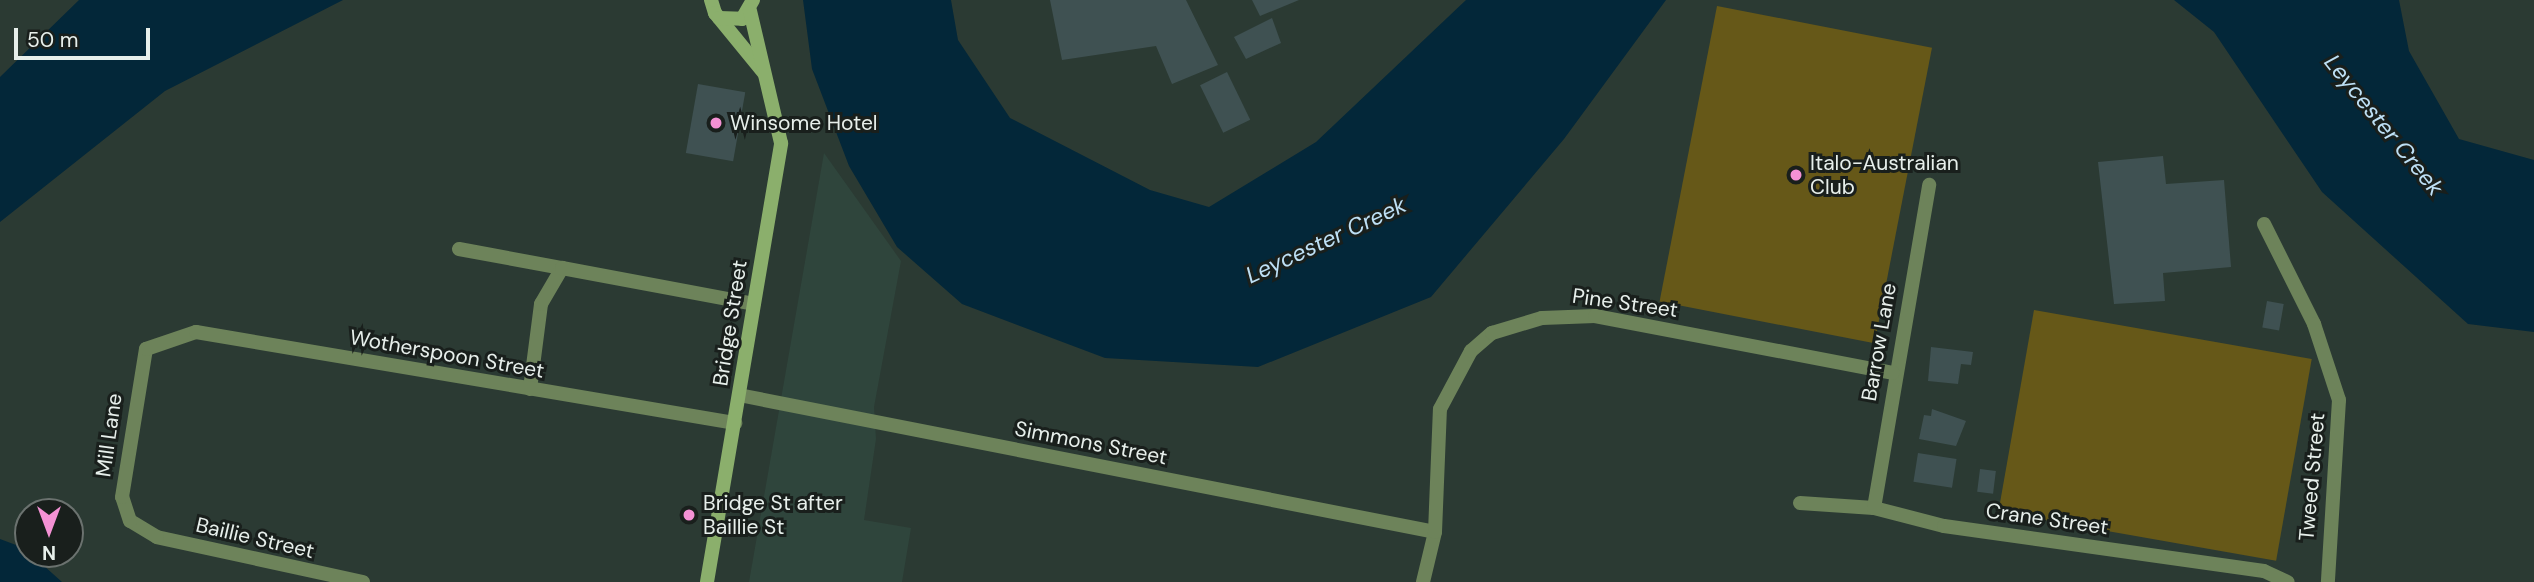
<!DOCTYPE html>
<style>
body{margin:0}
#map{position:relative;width:2534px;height:582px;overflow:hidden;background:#2b3a33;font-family:"DM Sans",sans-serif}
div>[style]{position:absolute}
.built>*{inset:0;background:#2f453c}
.green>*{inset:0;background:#665818;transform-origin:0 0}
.water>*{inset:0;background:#032739}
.building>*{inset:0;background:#3f5152;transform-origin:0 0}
.minor>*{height:14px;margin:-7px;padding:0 7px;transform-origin:7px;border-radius:7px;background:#6d835a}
.secondary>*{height:14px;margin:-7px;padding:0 7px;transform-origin:7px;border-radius:7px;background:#8baf6c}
.dots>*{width:19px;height:19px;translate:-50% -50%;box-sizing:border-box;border:4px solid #191f1c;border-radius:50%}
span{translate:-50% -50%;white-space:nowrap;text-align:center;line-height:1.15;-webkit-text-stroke:6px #191f1c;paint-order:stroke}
.poi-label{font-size:21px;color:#e7efeb}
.left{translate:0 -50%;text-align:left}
.street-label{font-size:21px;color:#e7efeb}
.water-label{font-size:23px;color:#bee0f5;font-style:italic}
.north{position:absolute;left:14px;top:498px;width:70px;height:70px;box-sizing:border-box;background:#191f1c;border:2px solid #6b726f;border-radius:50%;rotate:180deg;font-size:19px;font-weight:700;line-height:28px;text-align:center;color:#e7efeb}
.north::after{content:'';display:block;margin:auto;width:24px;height:32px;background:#f491d4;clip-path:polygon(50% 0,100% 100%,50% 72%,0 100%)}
.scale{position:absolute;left:14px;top:28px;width:136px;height:32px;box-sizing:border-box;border:4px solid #e7efeb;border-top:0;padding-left:9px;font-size:21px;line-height:24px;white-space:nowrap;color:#e7efeb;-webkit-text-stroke:5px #191f1c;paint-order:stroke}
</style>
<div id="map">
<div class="built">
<i style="clip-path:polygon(824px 153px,901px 261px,874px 407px,876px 439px,864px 520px,911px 528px,902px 582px,749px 582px)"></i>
</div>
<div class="green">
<i style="left:1717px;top:6px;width:219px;height:301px;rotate:11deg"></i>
<i style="left:2034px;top:310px;width:282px;height:205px;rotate:10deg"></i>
</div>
<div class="water">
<i style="clip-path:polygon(79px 0,343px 0,165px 91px,0 222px,0 77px)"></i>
<i style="clip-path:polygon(803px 0,951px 0,958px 40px,1010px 118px,1150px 190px,1209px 207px,1316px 142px,1466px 0,1666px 0,1564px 139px,1431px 297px,1258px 367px,1105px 358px,962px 304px,897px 247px,849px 166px,812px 69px)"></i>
<i style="clip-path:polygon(2174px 0,2399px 0,2409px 51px,2459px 139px,2534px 160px,2534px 332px,2468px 324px,2322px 192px,2214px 32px)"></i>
<i style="clip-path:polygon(0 539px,24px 548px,62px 582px,0 582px)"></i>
</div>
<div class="building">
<i style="clip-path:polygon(1050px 0,1186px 0,1218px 65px,1172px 84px,1156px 46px,1062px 60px)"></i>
<i style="clip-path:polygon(1252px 0,1299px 0,1260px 16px)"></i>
<i style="clip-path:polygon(1272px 18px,1281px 43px,1246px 59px,1234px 37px)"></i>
<i style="left:1227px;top:72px;width:53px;height:30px;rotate:64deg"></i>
<i style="left:698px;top:84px;width:48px;height:70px;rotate:10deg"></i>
<i style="clip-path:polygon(2163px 156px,2166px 184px,2224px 180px,2231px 267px,2163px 273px,2165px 301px,2114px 304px,2098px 162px)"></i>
<i style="left:2267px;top:301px;width:17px;height:27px;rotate:10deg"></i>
<i style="clip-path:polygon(1931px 347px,1973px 352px,1971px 365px,1961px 364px,1958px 384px,1928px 381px)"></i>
<i style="clip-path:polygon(1932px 409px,1966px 421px,1956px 446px,1919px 439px,1924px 415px,1931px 416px)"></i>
<i style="left:1918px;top:453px;width:39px;height:29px;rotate:9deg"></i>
<i style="left:1980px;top:469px;width:16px;height:23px;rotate:7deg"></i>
</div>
<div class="minor">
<i style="left:2264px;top:224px;width:112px;rotate:63.4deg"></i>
<i style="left:2314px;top:324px;width:80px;rotate:71.8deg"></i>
<i style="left:2339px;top:400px;width:182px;rotate:93.5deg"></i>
<i style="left:459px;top:249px;width:105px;rotate:10.5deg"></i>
<i style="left:530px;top:389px;width:86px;rotate:-82.6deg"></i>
<i style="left:541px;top:304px;width:42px;rotate:-59.7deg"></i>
<i style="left:562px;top:268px;width:195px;rotate:10.6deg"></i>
<i style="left:739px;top:395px;width:709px;rotate:11.14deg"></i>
<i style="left:1800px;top:503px;width:74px;rotate:3.9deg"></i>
<i style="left:1874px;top:508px;width:72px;rotate:14.4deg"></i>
<i style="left:1944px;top:526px;width:323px;rotate:8deg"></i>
<i style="left:2264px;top:571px;width:26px;rotate:25deg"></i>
<i style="left:1874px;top:508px;width:328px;rotate:-80.3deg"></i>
<i style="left:363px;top:582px;width:211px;rotate:-167.7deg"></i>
<i style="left:157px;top:537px;width:31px;rotate:-149deg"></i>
<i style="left:130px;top:521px;width:25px;rotate:-108deg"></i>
<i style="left:122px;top:497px;width:150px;rotate:-80.8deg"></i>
<i style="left:146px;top:349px;width:53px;rotate:-18.8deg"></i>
<i style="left:196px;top:332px;width:547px;rotate:9.58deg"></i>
<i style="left:1423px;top:582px;width:51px;rotate:-76.5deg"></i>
<i style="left:1435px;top:532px;width:123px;rotate:-87.7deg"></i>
<i style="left:1440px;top:409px;width:66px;rotate:-61.9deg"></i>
<i style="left:1471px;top:351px;width:28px;rotate:-41deg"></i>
<i style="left:1492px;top:333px;width:52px;rotate:-16.7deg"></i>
<i style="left:1542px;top:318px;width:53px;rotate:-2.2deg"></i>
<i style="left:1595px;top:316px;width:303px;rotate:10.8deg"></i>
</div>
<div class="secondary">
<i style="left:711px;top:0;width:14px;rotate:73deg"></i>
<i style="left:715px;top:13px;width:77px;rotate:50.8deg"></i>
<i style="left:719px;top:18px;width:23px;rotate:2deg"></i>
<i style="left:742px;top:19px;width:22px;rotate:-60deg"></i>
<i style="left:707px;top:582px;width:445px;rotate:-80.4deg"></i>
<i style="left:781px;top:143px;width:136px;rotate:-103.2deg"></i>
</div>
<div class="dots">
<i style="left:716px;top:123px;background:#f491d4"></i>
<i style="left:1796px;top:175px;background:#f491d4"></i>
<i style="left:689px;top:515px;background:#f491d4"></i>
</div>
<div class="poi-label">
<span class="left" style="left:730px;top:123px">Winsome Hotel</span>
<span class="left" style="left:1810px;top:175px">Italo-Australian<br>Club</span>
<span class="left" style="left:703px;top:515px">Bridge St after<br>Baillie St</span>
</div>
<div class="street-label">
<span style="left:1625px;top:303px;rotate:8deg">Pine Street</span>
<span style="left:730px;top:323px;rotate:-81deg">Bridge Street</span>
<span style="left:1879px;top:342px;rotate:-80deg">Barrow Lane</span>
<span style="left:447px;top:354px;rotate:10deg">Wotherspoon Street</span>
<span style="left:109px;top:435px;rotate:-82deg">Mill Lane</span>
<span style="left:1091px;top:443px;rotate:11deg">Simmons Street</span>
<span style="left:2312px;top:477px;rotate:-85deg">Tweed Street</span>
<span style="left:2047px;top:519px;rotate:8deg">Crane Street</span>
<span style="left:255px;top:538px;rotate:13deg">Baillie Street</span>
</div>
<div class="water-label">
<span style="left:2384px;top:125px;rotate:51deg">Leycester Creek</span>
<span style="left:1326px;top:240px;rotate:-25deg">Leycester Creek</span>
</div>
<div class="north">N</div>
<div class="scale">50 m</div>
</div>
